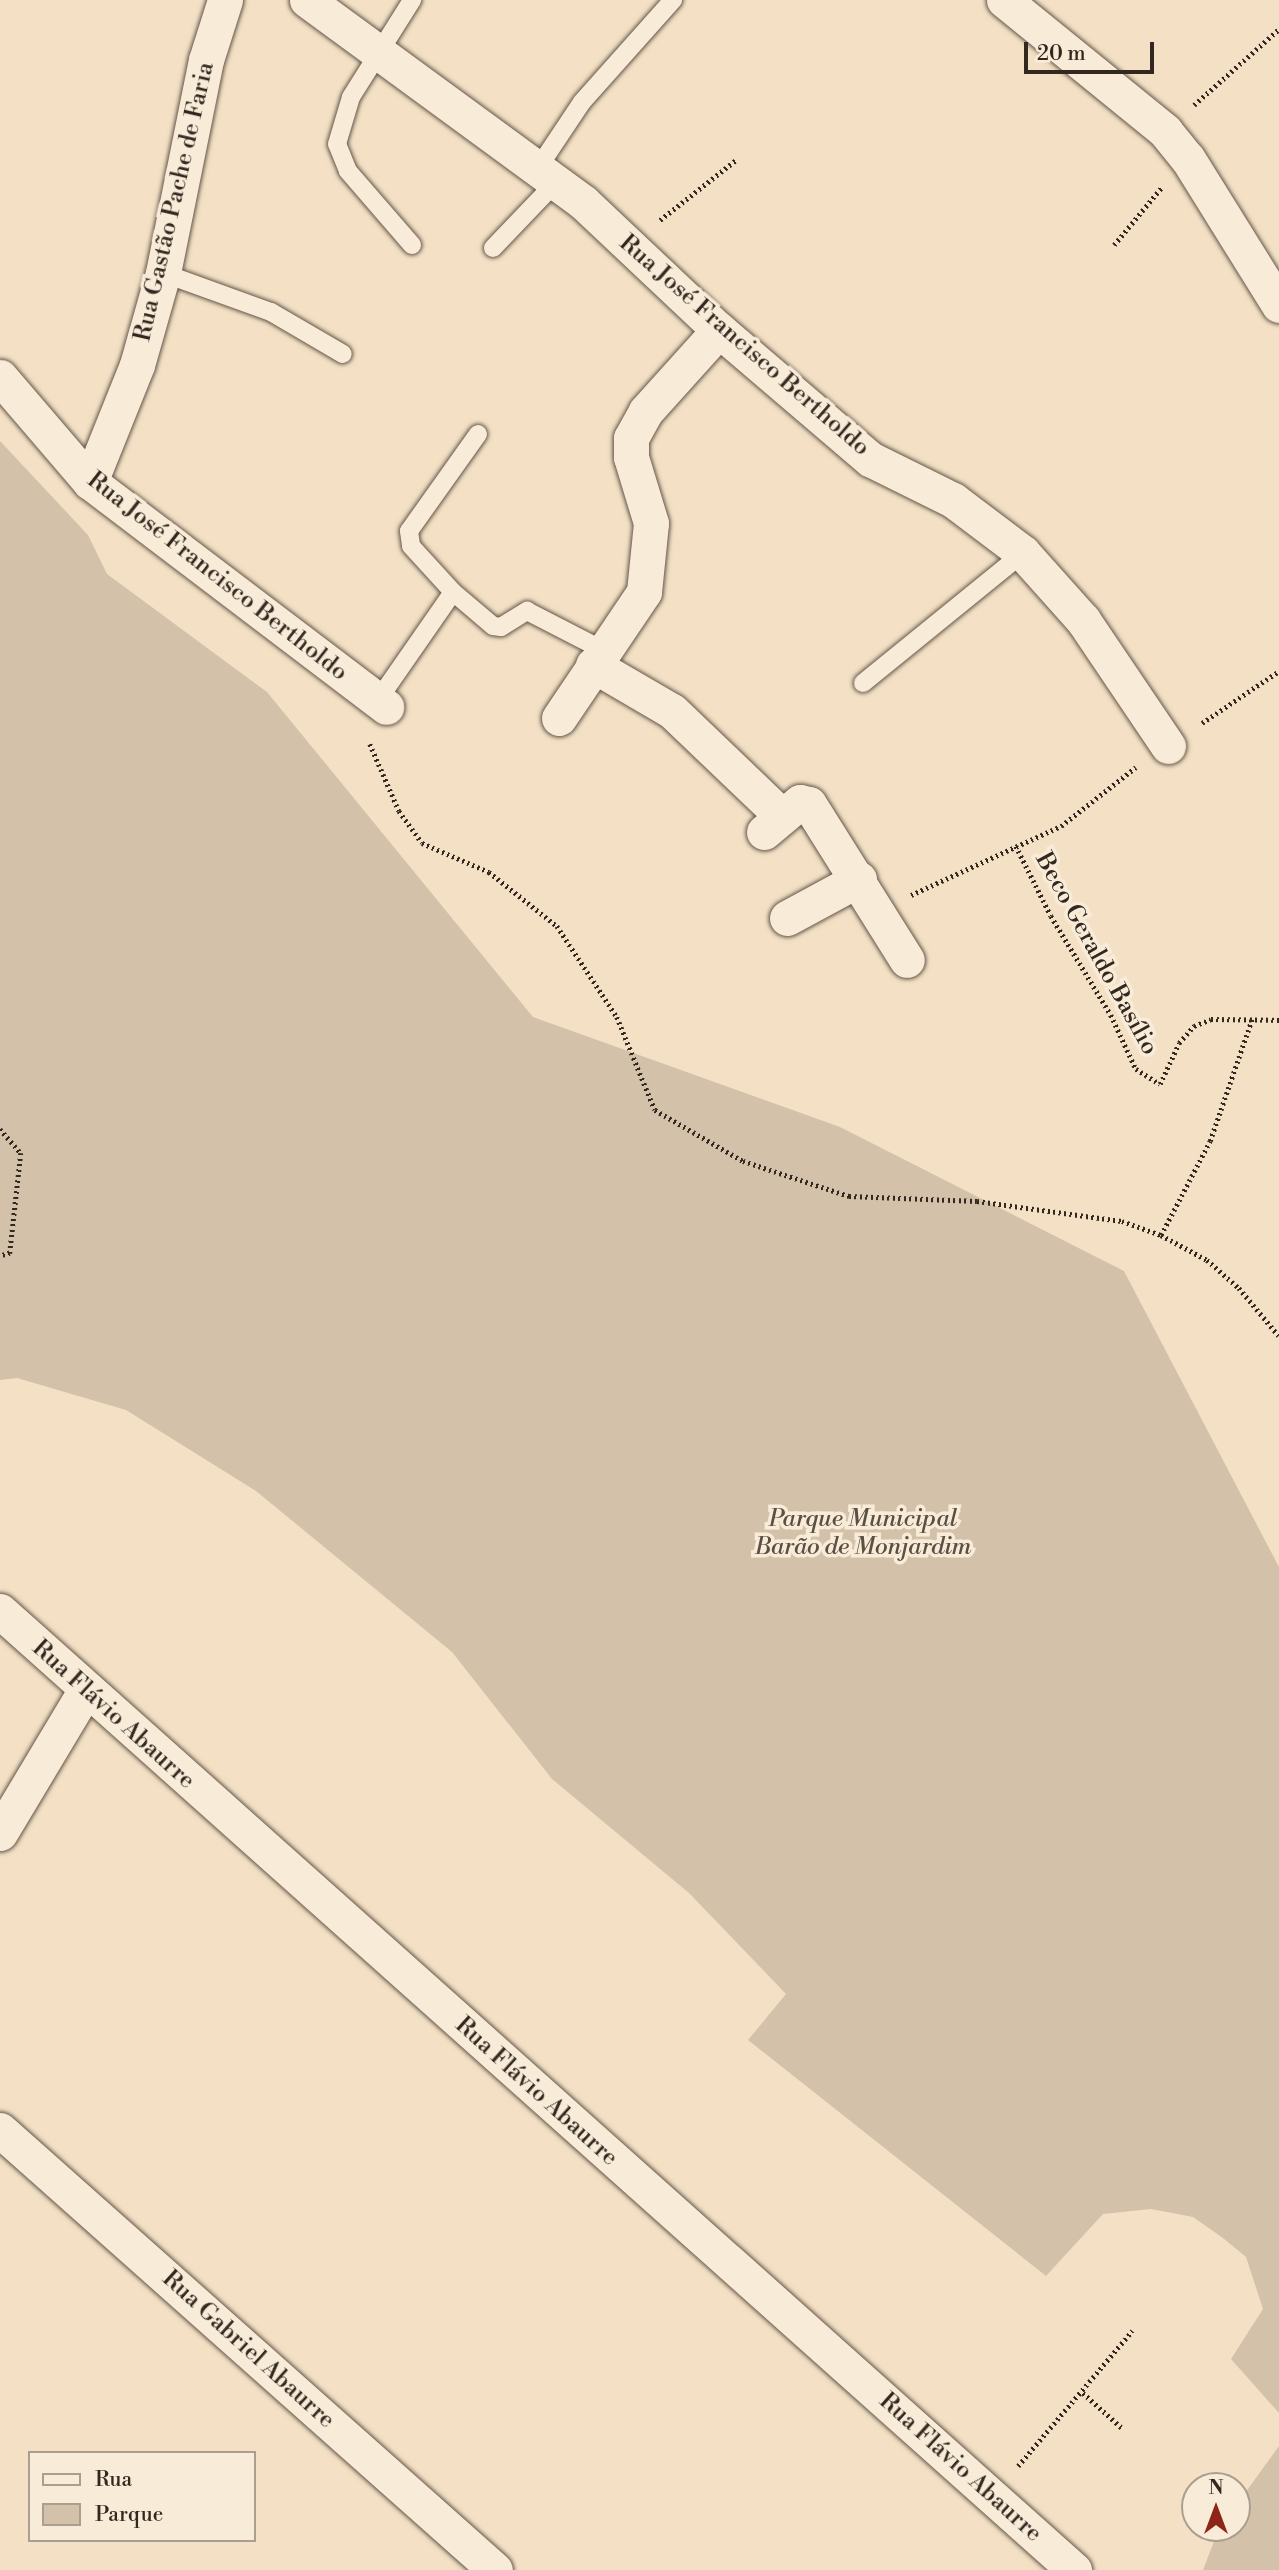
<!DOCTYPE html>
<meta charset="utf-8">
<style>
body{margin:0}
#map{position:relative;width:1279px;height:2570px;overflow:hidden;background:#f4e1c5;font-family:"Libre Bodoni",serif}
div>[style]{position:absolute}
.green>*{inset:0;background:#d3c2a9}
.path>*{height:4.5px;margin-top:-2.25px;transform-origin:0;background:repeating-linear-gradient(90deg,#332820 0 2px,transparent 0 5.5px)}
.roads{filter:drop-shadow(0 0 2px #635649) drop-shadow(0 0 2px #635649)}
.lane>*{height:18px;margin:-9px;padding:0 9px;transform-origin:9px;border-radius:9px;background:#f8ecd9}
.street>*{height:35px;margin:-17.5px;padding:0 17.5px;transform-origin:17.5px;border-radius:17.5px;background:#f8ecd9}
span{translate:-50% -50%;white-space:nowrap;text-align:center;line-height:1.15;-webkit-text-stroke:7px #f8ecd9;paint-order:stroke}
.street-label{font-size:24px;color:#332820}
.park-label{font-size:24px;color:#5b4e42;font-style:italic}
.legend{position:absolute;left:28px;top:2451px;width:228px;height:91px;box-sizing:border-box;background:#f8ecd9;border:2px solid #a99e8f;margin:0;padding:9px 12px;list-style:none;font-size:21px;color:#332820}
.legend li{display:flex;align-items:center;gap:14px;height:35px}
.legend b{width:35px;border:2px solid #a99e8f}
.north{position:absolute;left:1181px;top:2472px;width:70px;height:70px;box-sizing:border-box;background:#f8ecd9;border:2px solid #a99e8f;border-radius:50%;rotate:0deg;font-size:19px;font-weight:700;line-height:28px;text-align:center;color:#332820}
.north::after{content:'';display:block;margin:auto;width:24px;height:32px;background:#8f2418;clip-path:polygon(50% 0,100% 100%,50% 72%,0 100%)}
.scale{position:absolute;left:1024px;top:42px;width:130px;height:32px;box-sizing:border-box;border:4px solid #332820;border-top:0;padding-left:9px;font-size:21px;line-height:24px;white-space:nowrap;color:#332820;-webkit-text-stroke:5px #f8ecd9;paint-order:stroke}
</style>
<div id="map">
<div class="green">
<i style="clip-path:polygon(0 441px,88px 535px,107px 574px,267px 692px,533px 1017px,840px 1127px,1124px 1271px,1279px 1567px,1279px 2413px,1231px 2359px,1263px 2309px,1246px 2257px,1223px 2238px,1193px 2217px,1151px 2209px,1103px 2214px,1046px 2276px,748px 2040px,786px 1994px,689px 1893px,552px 1779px,452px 1652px,256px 1491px,126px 1410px,17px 1378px,0 1380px)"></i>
<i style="clip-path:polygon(1279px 2446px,1279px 2570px,1203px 2570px,1218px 2531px,1237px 2528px,1237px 2504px)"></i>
</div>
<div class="path">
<i style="left:1194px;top:105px;width:114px;rotate:-41.8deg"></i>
<i style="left:660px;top:220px;width:97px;rotate:-38.3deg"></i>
<i style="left:1114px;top:245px;width:74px;rotate:-50.5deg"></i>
<i style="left:1202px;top:723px;width:93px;rotate:-34deg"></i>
<i style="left:370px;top:744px;width:73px;rotate:66.6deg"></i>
<i style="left:399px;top:811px;width:39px;rotate:54deg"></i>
<i style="left:422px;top:843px;width:73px;rotate:23.4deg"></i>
<i style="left:489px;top:872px;width:87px;rotate:38.5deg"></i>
<i style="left:557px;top:926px;width:109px;rotate:56.6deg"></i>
<i style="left:617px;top:1017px;width:100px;rotate:67.8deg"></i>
<i style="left:655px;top:1110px;width:102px;rotate:30.1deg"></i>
<i style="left:743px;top:1161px;width:112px;rotate:18.3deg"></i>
<i style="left:849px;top:1196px;width:128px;rotate:2.2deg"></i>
<i style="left:977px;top:1201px;width:146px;rotate:7.9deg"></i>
<i style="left:1122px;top:1221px;width:41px;rotate:19.7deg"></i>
<i style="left:1161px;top:1235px;width:52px;rotate:28.5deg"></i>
<i style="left:1207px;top:1260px;width:43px;rotate:41.2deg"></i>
<i style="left:1239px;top:1288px;width:62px;rotate:50.2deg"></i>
<i style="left:1016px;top:846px;width:78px;rotate:63.4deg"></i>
<i style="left:1051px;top:916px;width:116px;rotate:58.8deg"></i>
<i style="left:1111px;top:1015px;width:60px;rotate:65.2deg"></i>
<i style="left:1136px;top:1069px;width:28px;rotate:32deg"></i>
<i style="left:1160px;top:1084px;width:45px;rotate:-65.1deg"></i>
<i style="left:1179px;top:1043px;width:23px;rotate:-49deg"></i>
<i style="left:1194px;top:1026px;width:18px;rotate:-22deg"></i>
<i style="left:1211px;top:1019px;width:68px;rotate:0.8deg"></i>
<i style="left:911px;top:895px;width:165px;rotate:-24.7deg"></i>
<i style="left:1061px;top:826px;width:95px;rotate:-38.2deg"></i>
<i style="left:0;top:1129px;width:32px;rotate:49deg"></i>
<i style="left:21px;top:1153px;width:101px;rotate:96.3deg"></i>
<i style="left:10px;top:1253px;width:10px;rotate:163deg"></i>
<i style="left:1161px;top:1235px;width:106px;rotate:-62.5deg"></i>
<i style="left:1210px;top:1141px;width:129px;rotate:-71deg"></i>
<i style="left:1083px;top:2393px;width:52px;rotate:41.9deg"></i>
<i style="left:1018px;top:2466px;width:177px;rotate:-49.8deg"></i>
</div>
<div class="roads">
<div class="lane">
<i style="left:538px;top:168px;width:79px;rotate:-56.3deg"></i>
<i style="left:582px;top:102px;width:137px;rotate:-48.3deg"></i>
<i style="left:412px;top:245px;width:98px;rotate:-130.9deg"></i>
<i style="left:348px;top:171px;width:29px;rotate:-112deg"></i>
<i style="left:337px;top:144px;width:49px;rotate:-73.4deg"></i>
<i style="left:351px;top:97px;width:115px;rotate:-57.8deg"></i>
<i style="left:493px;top:248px;width:91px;rotate:-46.3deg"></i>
<i style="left:163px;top:273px;width:115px;rotate:19.9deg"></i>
<i style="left:271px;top:312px;width:83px;rotate:30.3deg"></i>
<i style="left:478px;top:434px;width:119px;rotate:125.4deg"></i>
<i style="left:409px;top:531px;width:15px;rotate:82deg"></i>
<i style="left:411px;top:546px;width:62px;rotate:47.6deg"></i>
<i style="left:453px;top:592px;width:52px;rotate:40.4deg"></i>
<i style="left:493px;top:626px;width:8px;rotate:7deg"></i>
<i style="left:501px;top:627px;width:31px;rotate:-32deg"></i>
<i style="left:527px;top:611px;width:83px;rotate:27.2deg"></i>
<i style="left:863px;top:683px;width:206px;rotate:-39.1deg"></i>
<i style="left:378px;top:700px;width:131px;rotate:-55.2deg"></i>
</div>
<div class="street">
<i style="left:307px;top:0;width:343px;rotate:36.2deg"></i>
<i style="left:584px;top:203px;width:185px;rotate:43.3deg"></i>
<i style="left:719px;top:330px;width:199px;rotate:40.5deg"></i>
<i style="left:870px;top:459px;width:93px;rotate:26.3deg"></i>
<i style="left:953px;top:500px;width:88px;rotate:37.1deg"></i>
<i style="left:1023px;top:553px;width:90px;rotate:48.2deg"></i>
<i style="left:1083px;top:620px;width:152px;rotate:56deg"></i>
<i style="left:1004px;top:0;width:208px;rotate:39.1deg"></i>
<i style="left:1165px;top:131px;width:36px;rotate:51deg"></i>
<i style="left:1188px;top:159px;width:172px;rotate:58.1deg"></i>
<i style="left:0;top:377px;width:138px;rotate:49.4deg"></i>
<i style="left:90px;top:482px;width:372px;rotate:37.2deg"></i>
<i style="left:90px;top:482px;width:126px;rotate:-68.1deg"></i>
<i style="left:137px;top:365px;width:96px;rotate:-74.2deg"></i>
<i style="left:163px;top:273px;width:217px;rotate:-78.6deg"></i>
<i style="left:206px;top:60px;width:63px;rotate:-72.4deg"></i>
<i style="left:593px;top:665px;width:91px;rotate:30.2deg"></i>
<i style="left:672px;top:711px;width:151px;rotate:43.7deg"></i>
<i style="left:559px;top:718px;width:152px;rotate:-56deg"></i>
<i style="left:644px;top:592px;width:69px;rotate:-84.2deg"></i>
<i style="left:651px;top:523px;width:69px;rotate:-106.9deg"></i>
<i style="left:631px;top:457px;width:19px;rotate:-90deg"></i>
<i style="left:631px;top:438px;width:31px;rotate:-61deg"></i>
<i style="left:646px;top:411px;width:109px;rotate:-48deg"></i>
<i style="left:764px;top:832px;width:47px;rotate:-39.8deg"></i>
<i style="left:800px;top:802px;width:9px;rotate:13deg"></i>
<i style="left:809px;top:804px;width:184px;rotate:57.9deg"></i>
<i style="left:787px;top:918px;width:82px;rotate:-28.4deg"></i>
<i style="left:0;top:1611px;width:1440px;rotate:41.76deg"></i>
<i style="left:0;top:1833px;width:165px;rotate:-59.1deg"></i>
<i style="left:0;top:2130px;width:662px;rotate:41.63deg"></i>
</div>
</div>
<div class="street-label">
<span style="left:175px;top:202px;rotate:-77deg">Rua Gastão Pache de Faria</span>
<span style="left:744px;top:346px;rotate:41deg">Rua José Francisco Bertholdo</span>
<span style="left:217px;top:577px;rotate:38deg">Rua José Francisco Bertholdo</span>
<span style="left:1096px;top:954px;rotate:61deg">Beco Geraldo Basílio</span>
<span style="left:113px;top:1715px;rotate:42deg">Rua Flávio Abaurre</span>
<span style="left:536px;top:2092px;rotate:42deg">Rua Flávio Abaurre</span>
<span style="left:248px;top:2350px;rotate:42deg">Rua Gabriel Abaurre</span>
<span style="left:960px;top:2468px;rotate:42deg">Rua Flávio Abaurre</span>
</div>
<div class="park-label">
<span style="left:863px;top:1534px">Parque Municipal<br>Barão de Monjardim</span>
</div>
<ul class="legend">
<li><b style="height:9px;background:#f8ecd9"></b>Rua</li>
<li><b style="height:19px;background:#d3c2a9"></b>Parque</li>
</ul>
<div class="north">N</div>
<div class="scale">20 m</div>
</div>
